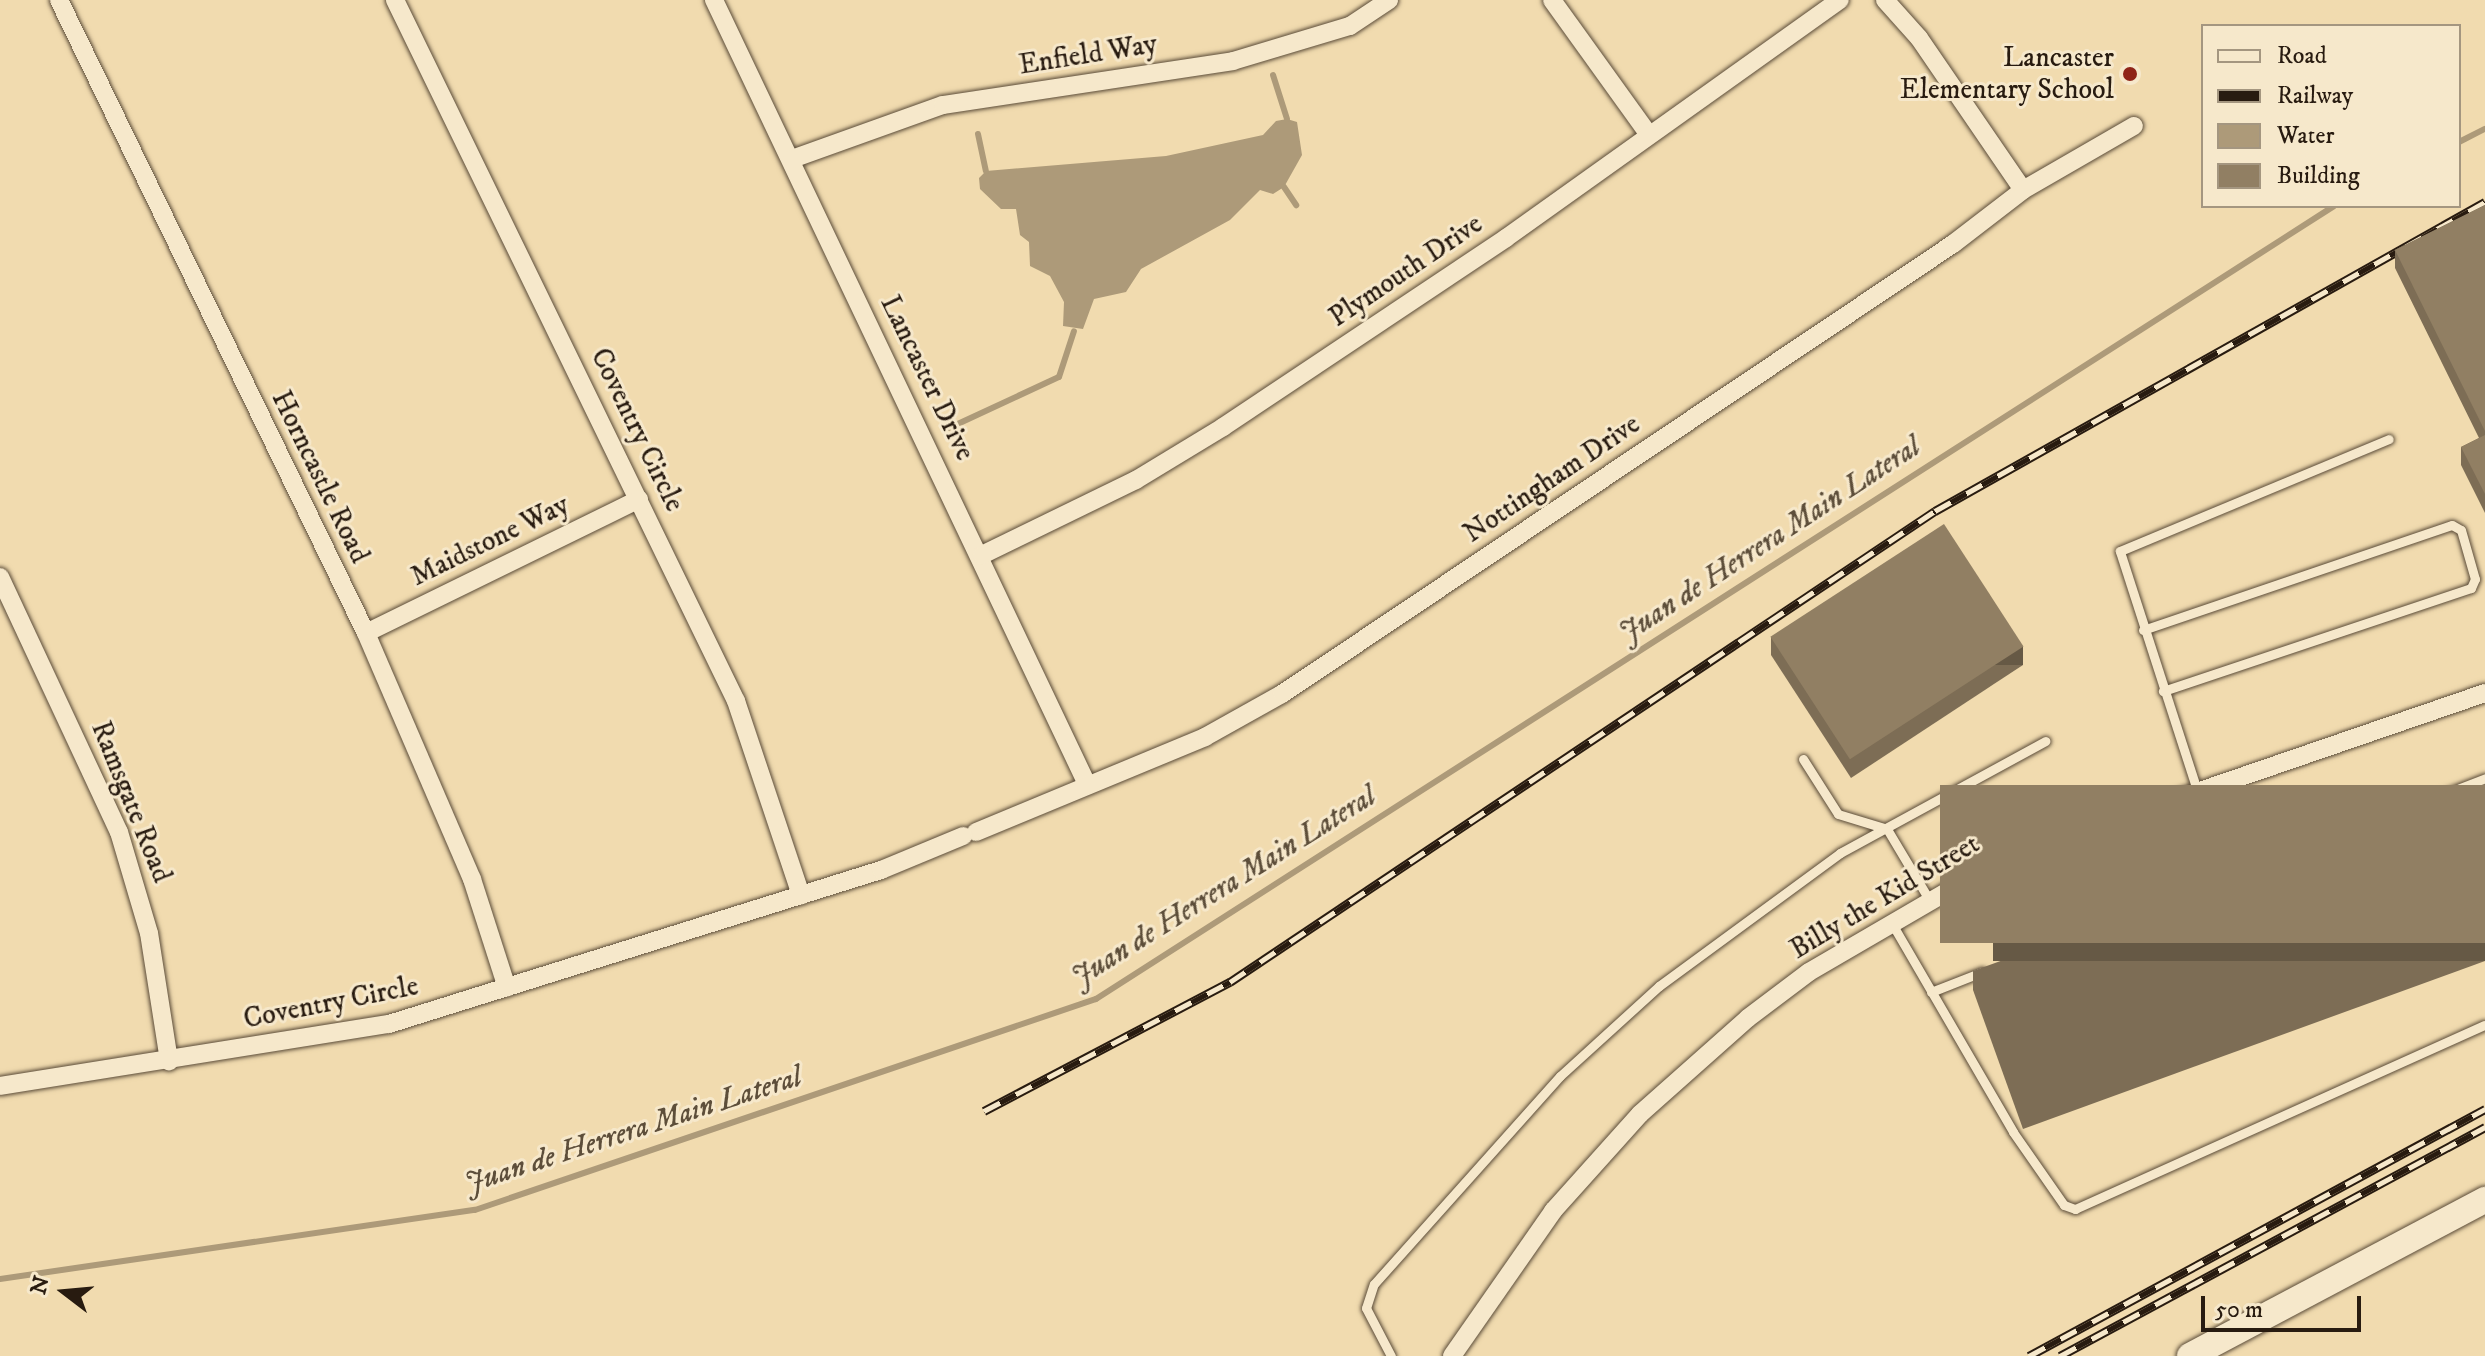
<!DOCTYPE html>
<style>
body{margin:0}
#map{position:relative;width:2485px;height:1356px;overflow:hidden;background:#f1dbaf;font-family:"IM FELL DW Pica",serif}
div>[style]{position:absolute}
.water>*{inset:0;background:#ad9a79}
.stream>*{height:6px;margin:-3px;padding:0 3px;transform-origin:3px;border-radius:3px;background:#ad9a79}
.roads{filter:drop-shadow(0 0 2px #5a4b38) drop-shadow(0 0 2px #5a4b38)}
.lane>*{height:9px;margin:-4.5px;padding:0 4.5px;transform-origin:4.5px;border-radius:4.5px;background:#f6e8cb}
.street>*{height:18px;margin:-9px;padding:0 9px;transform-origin:9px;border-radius:9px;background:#f6e8cb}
.secondary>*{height:26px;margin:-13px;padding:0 13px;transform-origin:13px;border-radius:13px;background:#f6e8cb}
.rail>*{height:9px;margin-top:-4.5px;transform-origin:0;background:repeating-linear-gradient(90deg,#f6e8cb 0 18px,#281b10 0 36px);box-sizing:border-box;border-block:2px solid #281b10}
.wall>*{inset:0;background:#7d6d55}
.shaded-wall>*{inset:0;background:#665945;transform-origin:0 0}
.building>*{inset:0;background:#917f63;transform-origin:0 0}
.dots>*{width:22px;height:22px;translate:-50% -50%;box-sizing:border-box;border:4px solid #f6e8cb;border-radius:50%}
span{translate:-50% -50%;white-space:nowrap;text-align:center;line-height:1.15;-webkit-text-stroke:6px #f6e8cb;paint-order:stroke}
.street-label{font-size:28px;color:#281b10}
.poi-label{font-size:28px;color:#281b10}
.right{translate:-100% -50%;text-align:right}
.water-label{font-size:30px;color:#5d4e3a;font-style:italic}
.legend{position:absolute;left:2201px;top:24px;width:260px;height:184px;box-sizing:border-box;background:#f6e8cb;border:2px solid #a49680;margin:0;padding:10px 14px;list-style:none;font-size:24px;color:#281b10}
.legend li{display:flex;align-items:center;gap:16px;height:40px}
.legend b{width:40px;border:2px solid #a49680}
.north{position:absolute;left:24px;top:1252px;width:80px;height:80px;-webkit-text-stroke:6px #f6e8cb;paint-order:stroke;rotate:286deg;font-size:22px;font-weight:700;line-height:32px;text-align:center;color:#281b10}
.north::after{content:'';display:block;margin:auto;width:28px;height:36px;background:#281b10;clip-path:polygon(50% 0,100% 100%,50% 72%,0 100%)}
.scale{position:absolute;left:2201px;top:1296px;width:160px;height:36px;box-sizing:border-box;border:4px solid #281b10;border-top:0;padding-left:10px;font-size:24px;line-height:28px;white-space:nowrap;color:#281b10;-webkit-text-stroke:6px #f6e8cb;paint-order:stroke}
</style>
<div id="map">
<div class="water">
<i style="clip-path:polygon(1287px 119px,1297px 122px,1302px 155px,1284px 187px,1273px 194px,1260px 190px,1230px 220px,1141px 269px,1126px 292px,1094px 299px,1083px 329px,1063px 326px,1064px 302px,1050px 276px,1030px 266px,1029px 242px,1020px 235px,1016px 209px,1001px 209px,980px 189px,979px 178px,986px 171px,1166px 156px,1263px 135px,1276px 121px)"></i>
</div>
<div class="stream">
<i style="left:1273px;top:75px;width:46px;rotate:72.3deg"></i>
<i style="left:978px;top:134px;width:38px;rotate:78deg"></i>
<i style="left:2459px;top:142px;width:29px;rotate:-27deg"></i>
<i style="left:1284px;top:187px;width:22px;rotate:56deg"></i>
<i style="left:949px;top:428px;width:121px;rotate:-24.9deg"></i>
<i style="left:1059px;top:377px;width:48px;rotate:-71.9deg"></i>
<i style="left:0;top:1279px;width:480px;rotate:-8.3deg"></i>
<i style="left:475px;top:1210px;width:656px;rotate:-18.77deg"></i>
<i style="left:1096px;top:999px;width:1470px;rotate:-32.64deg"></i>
</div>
<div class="roads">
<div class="lane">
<i style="left:2143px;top:630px;width:326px;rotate:-18.8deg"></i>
<i style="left:2452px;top:525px;width:10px;rotate:29deg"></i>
<i style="left:2461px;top:530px;width:51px;rotate:74.1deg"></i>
<i style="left:2475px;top:579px;width:10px;rotate:114deg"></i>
<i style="left:2471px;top:588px;width:325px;rotate:161.5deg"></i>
<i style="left:1803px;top:759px;width:65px;rotate:57.5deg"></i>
<i style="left:1838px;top:814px;width:51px;rotate:17deg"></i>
<i style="left:1887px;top:829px;width:84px;rotate:59.2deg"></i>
<i style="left:2197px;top:790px;width:251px;rotate:-107.9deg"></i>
<i style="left:2120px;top:551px;width:291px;rotate:-22.6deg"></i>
<i style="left:2167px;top:901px;width:341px;rotate:-21.1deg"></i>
<i style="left:1891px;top:922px;width:243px;rotate:59.8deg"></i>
<i style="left:2013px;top:1132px;width:89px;rotate:55.1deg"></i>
<i style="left:2064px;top:1205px;width:12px;rotate:20deg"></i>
<i style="left:2075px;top:1209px;width:449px;rotate:-24.2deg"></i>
<i style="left:1931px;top:992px;width:55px;rotate:-21.4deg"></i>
<i style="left:1391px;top:1356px;width:54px;rotate:-117.5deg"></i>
<i style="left:1366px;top:1308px;width:25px;rotate:-72deg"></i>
<i style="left:1374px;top:1284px;width:279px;rotate:-48.2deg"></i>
<i style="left:1560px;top:1076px;width:134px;rotate:-42.3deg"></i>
<i style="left:1659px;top:986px;width:225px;rotate:-36.3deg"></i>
<i style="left:1840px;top:853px;width:234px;rotate:-28.6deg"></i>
</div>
<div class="street">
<i style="left:59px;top:0;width:704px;rotate:64.13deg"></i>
<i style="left:366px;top:633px;width:268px;rotate:66.7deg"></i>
<i style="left:472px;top:879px;width:114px;rotate:72.2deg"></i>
<i style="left:395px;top:0;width:780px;rotate:64.06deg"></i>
<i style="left:736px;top:701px;width:205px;rotate:71.5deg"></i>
<i style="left:714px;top:0;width:866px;rotate:64.56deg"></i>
<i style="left:1552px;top:0;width:166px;rotate:54.3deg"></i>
<i style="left:1885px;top:0;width:51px;rotate:48.2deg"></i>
<i style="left:1919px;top:38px;width:184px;rotate:55.6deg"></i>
<i style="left:792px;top:159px;width:160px;rotate:-19.7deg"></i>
<i style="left:943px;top:105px;width:293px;rotate:-8.6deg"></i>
<i style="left:1233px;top:61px;width:122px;rotate:-16.7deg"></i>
<i style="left:1350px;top:26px;width:47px;rotate:-33.7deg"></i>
<i style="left:982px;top:555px;width:171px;rotate:-26deg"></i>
<i style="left:1136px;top:480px;width:102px;rotate:-31.3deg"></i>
<i style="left:1223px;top:427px;width:340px;rotate:-33.7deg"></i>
<i style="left:1506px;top:238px;width:410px;rotate:-35.5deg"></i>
<i style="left:0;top:577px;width:281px;rotate:65deg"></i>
<i style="left:119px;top:832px;width:105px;rotate:73.5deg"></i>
<i style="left:149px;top:933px;width:130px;rotate:81.1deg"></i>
<i style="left:366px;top:633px;width:304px;rotate:-26.1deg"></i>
<i style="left:976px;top:832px;width:248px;rotate:-22.5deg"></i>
<i style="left:1205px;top:737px;width:88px;rotate:-29.2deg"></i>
<i style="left:1282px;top:694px;width:808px;rotate:-33.85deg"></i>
<i style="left:1953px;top:244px;width:88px;rotate:-37.6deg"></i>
<i style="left:2023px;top:190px;width:128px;rotate:-30deg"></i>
<i style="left:0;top:1086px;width:394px;rotate:-9.1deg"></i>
<i style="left:389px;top:1024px;width:516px;rotate:-17.38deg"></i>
<i style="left:881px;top:870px;width:89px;rotate:-22.5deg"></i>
<i style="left:1452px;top:1356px;width:177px;rotate:-55.1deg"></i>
<i style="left:1553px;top:1211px;width:130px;rotate:-48.1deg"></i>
<i style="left:1640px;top:1114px;width:144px;rotate:-41.6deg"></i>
<i style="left:1748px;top:1018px;width:76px;rotate:-37deg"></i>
<i style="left:1809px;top:972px;width:227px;rotate:-30.2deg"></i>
<i style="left:2005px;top:858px;width:508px;rotate:-18.97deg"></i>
</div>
<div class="secondary">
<i style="left:2190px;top:1356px;width:334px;rotate:-27.9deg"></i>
</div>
</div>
<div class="rail">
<i style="left:984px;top:1111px;width:278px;rotate:-27.7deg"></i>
<i style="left:1230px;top:982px;width:848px;rotate:-33.75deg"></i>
<i style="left:1935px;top:511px;width:631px;rotate:-29.33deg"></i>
<i style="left:2029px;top:1356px;width:519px;rotate:-28.44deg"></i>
<i style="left:2060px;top:1356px;width:483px;rotate:-28.3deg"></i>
</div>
<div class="wall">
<i style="clip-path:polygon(2485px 205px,2485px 513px,2461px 465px,2461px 447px,2479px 438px,2395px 268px,2395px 250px)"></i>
<i style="clip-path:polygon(1771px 637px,2023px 665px,1851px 778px,1771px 655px)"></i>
<i style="clip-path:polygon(2485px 785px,2485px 961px,2023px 1129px,1973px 990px,1973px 971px)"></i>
</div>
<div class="shaded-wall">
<i style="left:2023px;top:647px;width:18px;height:206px;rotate:90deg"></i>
<i style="left:2485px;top:943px;width:18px;height:492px;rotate:90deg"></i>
</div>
<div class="building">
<i style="clip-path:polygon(2485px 205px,2485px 431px,2395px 250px)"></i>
<i style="clip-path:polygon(2485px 435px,2485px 494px,2461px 447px)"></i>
<i style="left:1944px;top:524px;width:146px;height:207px;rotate:57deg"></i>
<i style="left:2485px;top:785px;width:158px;height:545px;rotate:90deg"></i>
</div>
<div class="dots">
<i style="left:2130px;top:74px;background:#8f2418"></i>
</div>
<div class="street-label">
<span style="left:1088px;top:55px;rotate:-9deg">Enfield Way</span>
<span style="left:1406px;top:271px;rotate:-34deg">Plymouth Drive</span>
<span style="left:927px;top:378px;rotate:64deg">Lancaster Drive</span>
<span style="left:637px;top:430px;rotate:64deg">Coventry Circle</span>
<span style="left:320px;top:477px;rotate:64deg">Horncastle Road</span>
<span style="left:1552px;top:479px;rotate:-34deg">Nottingham Drive</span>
<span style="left:490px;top:541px;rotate:-26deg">Maidstone Way</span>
<span style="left:131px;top:802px;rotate:68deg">Ramsgate Road</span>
<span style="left:1885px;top:897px;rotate:-31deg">Billy the Kid Street</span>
<span style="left:331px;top:1003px;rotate:-11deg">Coventry Circle</span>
</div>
<div class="poi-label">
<span class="right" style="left:2114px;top:74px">Lancaster<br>Elementary School</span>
</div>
<div class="water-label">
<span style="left:1770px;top:541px;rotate:-33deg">Juan de Herrera Main Lateral</span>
<span style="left:1224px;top:888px;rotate:-32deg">Juan de Herrera Main Lateral</span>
<span style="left:633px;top:1131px;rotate:-18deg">Juan de Herrera Main Lateral</span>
</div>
<ul class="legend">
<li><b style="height:10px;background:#f6e8cb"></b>Road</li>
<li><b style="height:10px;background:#281b10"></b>Railway</li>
<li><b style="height:22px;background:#ad9a79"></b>Water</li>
<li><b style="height:22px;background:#917f63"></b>Building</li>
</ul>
<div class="north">N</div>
<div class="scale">50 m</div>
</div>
